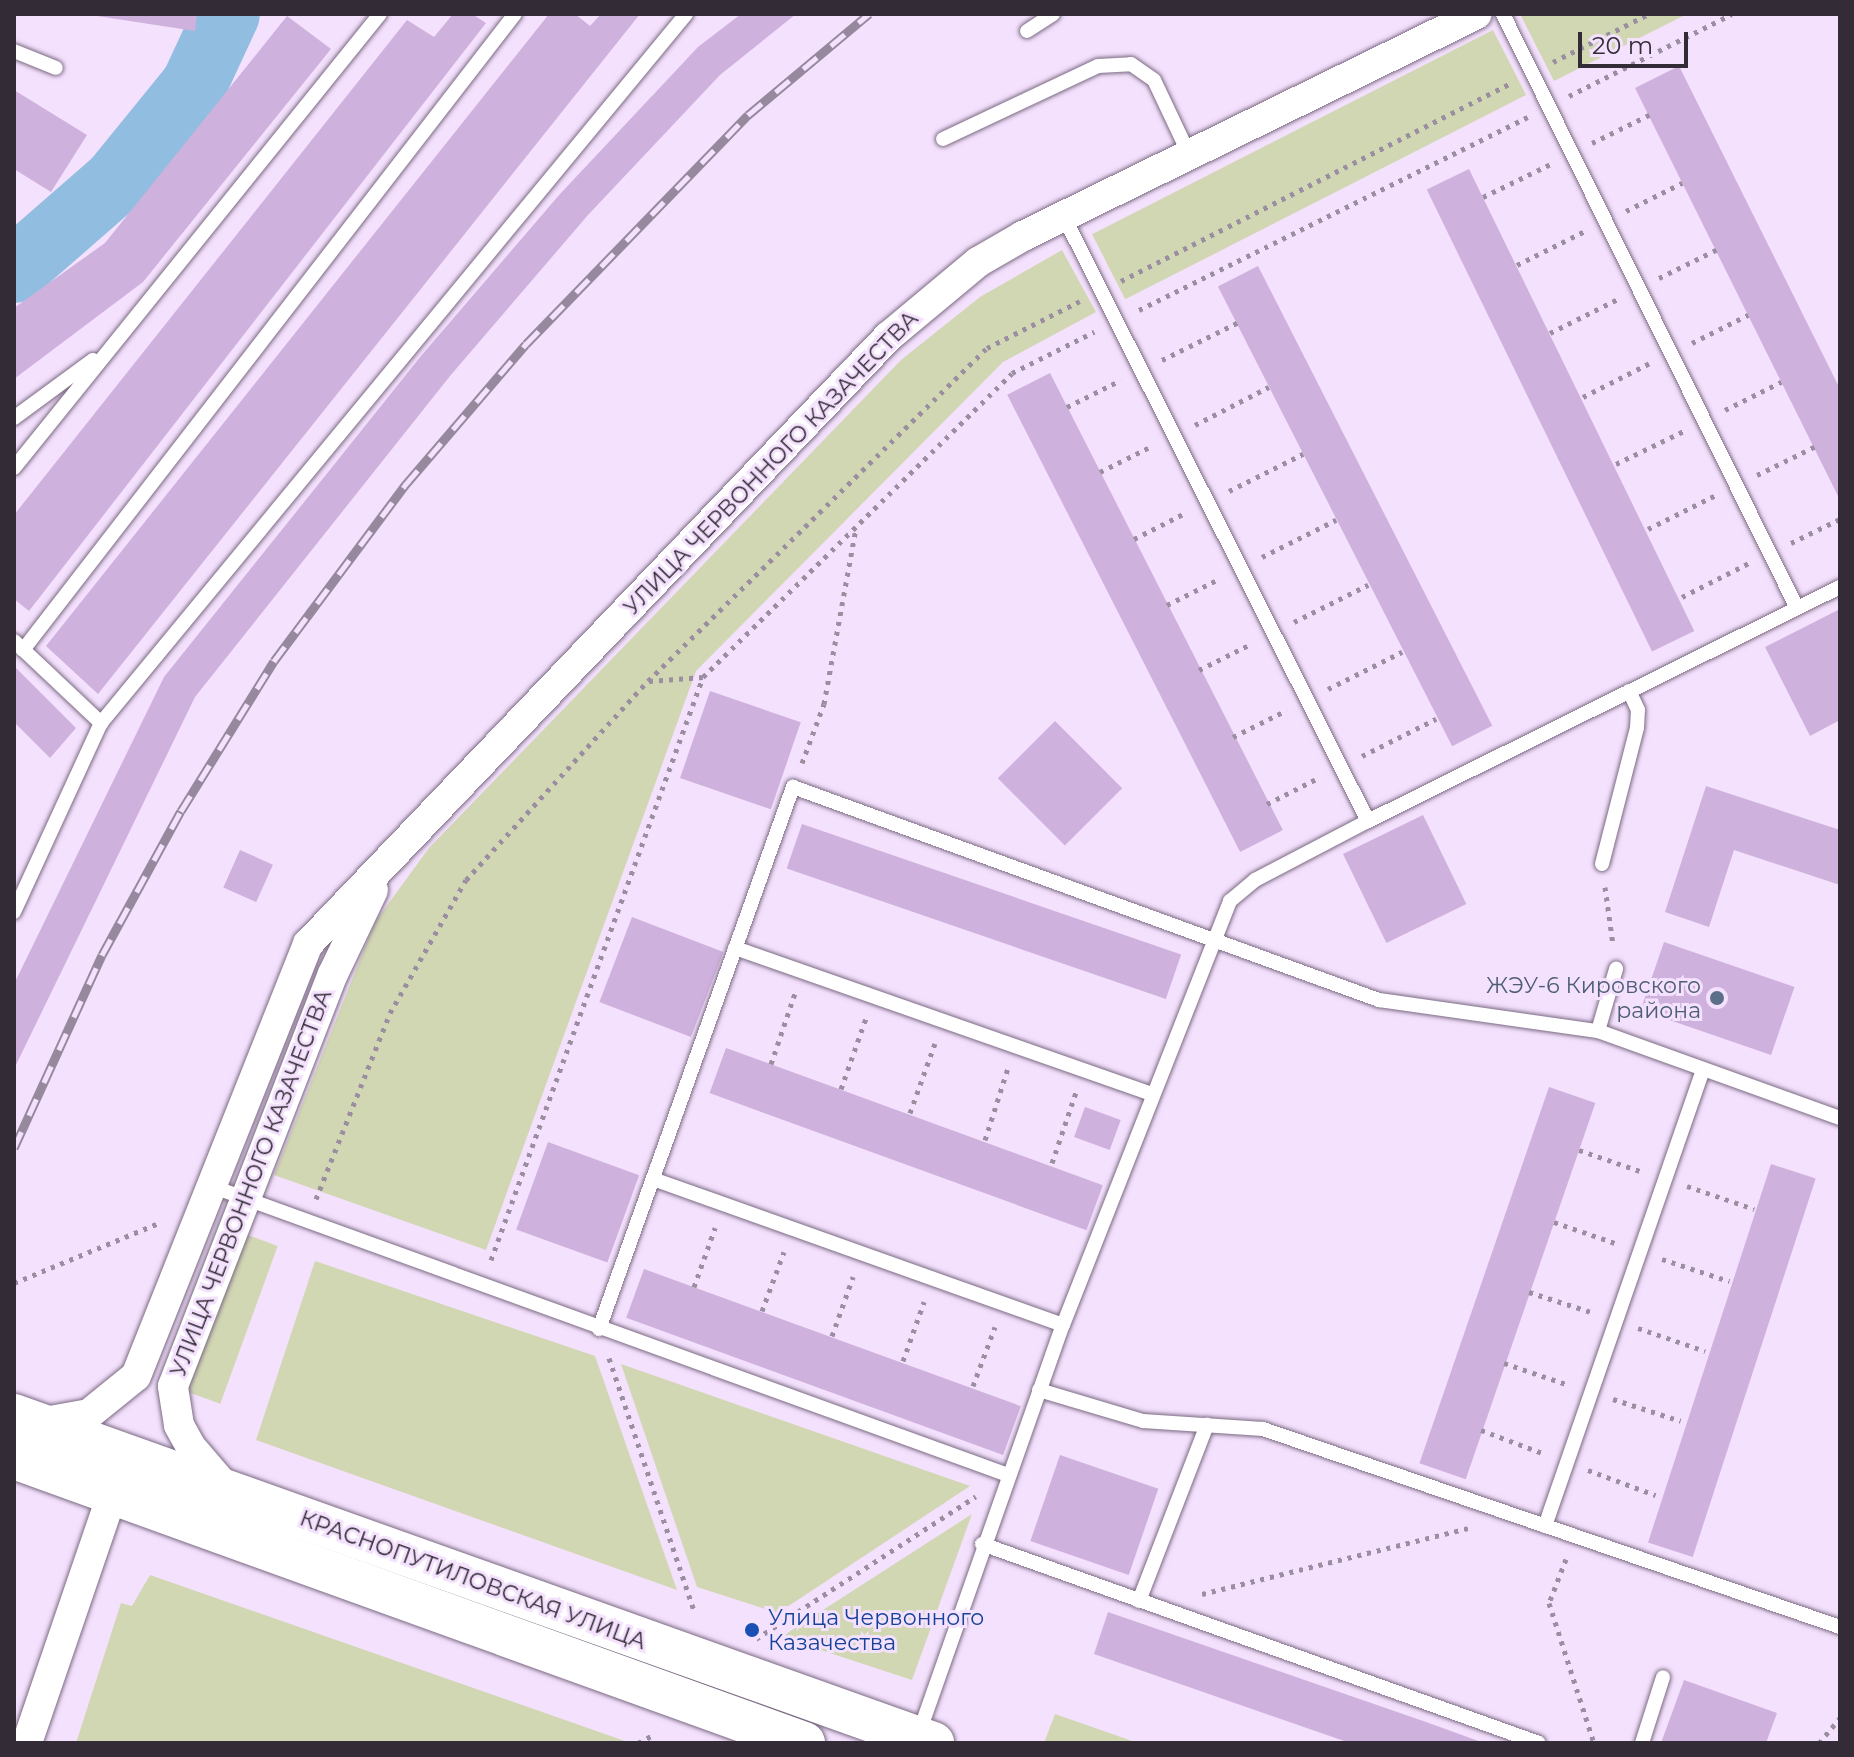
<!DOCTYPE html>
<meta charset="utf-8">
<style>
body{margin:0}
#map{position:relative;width:1854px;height:1757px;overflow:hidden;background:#f4e1fd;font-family:Montserrat,sans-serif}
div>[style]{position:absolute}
.green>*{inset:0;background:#d2d7b3;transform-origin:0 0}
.river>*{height:66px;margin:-33px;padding:0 33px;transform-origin:33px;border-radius:33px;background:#91bde0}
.building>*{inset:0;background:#cfb1dd;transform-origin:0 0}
.path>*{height:5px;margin-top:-2.5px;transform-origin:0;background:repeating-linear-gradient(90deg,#9b8ea1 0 4px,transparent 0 10px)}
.roads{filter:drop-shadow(0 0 2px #7b6a83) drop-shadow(0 0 2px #7b6a83)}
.service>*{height:14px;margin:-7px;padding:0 7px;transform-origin:7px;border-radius:7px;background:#fff}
.minor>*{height:30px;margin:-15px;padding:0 15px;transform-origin:15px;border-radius:15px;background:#fff}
.secondary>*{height:42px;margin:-21px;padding:0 21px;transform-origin:21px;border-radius:21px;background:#fff}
.rail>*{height:9px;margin-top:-4.5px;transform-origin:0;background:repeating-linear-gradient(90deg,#f4e1fd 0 18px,#97899d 0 36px);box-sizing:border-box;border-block:2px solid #97899d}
.dots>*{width:22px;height:22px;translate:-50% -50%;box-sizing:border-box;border:4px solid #f4e1fd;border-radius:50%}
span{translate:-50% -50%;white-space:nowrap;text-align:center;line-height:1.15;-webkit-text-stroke:6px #f4e1fd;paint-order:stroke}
.street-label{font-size:22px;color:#332c36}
.service-label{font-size:22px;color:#4e5e75}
.right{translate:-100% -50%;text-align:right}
.transit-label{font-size:22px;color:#164399}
.left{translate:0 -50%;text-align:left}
.frame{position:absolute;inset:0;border:16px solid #332c36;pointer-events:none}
.scale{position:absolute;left:1578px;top:32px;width:110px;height:36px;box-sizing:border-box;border:4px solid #332c36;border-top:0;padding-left:10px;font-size:24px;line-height:28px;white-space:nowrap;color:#332c36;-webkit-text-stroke:6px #f4e1fd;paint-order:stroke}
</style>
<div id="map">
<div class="green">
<i style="clip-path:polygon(1520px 14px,1687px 14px,1554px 81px)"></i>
<i style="left:1493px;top:30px;width:73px;height:450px;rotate:63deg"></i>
<i style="clip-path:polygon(1062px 250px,1096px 312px,1003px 362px,696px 671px,486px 1250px,274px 1175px,375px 922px,429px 848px,901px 360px,980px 297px)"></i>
<i style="left:242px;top:1233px;width:38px;height:168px;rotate:20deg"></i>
<i style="clip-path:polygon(315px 1261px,595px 1356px,677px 1590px,256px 1440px)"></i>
<i style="clip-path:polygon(621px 1364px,970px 1486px,778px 1613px,697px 1587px)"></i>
<i style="clip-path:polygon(972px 1514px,912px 1680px,781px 1637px)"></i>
<i style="clip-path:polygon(150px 1575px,625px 1741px,76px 1743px,121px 1603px,132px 1606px)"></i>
<i style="clip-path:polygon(1055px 1714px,1138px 1743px,1044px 1743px)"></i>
</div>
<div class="river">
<i style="left:14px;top:270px;width:135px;rotate:-41.1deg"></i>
<i style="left:116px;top:181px;width:124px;rotate:-50.9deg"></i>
<i style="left:194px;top:85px;width:78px;rotate:-65.1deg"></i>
</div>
<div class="building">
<i style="clip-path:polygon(84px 14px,197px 14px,195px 31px)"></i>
<i style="clip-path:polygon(453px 14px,472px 14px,486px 23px,29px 611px,14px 599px,14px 515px,407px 20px,434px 37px)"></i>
<i style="clip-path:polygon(549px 14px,575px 14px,590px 26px,601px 14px,640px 14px,98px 694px,46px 646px)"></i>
<i style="clip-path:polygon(741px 14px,796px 14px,720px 75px,588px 215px,450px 376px,195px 697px,14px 1069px,14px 984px,164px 677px,421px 356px,560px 194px,698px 47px)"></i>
<i style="clip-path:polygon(287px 16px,331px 49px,143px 282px,14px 379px,14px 308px,105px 243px)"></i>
<i style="clip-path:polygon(1679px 66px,1840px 389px,1840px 500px,1635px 88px)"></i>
<i style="clip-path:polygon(14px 90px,87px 135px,51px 192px,14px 169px)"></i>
<i style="left:1469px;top:169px;width:514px;height:47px;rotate:64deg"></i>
<i style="left:1258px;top:266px;width:516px;height:45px;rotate:63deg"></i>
<i style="left:1050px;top:373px;width:513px;height:48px;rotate:63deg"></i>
<i style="clip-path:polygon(1840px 609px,1840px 720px,1810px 736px,1765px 647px)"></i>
<i style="clip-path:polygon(14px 666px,76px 728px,50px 758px,14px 722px)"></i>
<i style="left:710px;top:691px;width:96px;height:92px;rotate:19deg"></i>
<i style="left:1055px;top:721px;width:95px;height:81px;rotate:45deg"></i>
<i style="clip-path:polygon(1706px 786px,1840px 830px,1840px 885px,1734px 850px,1709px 927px,1665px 912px)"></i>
<i style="left:1423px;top:815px;width:99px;height:89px;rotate:64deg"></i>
<i style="left:802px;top:824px;width:401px;height:47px;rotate:19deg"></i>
<i style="left:240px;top:850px;width:36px;height:41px;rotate:24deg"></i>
<i style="left:632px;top:917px;width:98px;height:91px;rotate:21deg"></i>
<i style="left:1664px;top:942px;width:138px;height:72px;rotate:19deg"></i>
<i style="left:726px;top:1048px;width:401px;height:48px;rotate:20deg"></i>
<i style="left:1549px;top:1087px;width:49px;height:398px;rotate:19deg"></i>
<i style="left:1085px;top:1107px;width:38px;height:32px;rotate:20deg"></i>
<i style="left:548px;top:1142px;width:97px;height:93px;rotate:20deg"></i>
<i style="left:1771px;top:1164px;width:47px;height:398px;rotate:18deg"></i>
<i style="left:644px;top:1269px;width:401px;height:52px;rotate:20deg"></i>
<i style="left:1060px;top:1455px;width:104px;height:91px;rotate:19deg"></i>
<i style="clip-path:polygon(1108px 1612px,1426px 1722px,1484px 1743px,1350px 1743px,1094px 1654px)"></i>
<i style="clip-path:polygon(1684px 1680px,1777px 1713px,1766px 1743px,1661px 1743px)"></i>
</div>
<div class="path">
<i style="left:1553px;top:62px;width:107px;rotate:-26.6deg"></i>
<i style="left:1569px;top:96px;width:182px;rotate:-26.7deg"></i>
<i style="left:1592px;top:143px;width:64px;rotate:-26.2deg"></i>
<i style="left:1483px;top:197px;width:76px;rotate:-25.9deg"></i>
<i style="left:1626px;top:211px;width:63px;rotate:-26.6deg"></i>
<i style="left:1517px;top:265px;width:76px;rotate:-26.6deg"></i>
<i style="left:1659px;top:278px;width:64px;rotate:-26.2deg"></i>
<i style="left:1121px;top:281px;width:438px;rotate:-26.9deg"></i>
<i style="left:1139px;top:310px;width:434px;rotate:-26.4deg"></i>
<i style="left:1550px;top:333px;width:76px;rotate:-26.6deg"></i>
<i style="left:1692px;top:343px;width:63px;rotate:-26.6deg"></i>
<i style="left:1162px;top:360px;width:84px;rotate:-26.3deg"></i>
<i style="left:1583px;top:397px;width:75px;rotate:-26.9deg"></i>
<i style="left:1067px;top:407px;width:60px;rotate:-26.6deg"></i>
<i style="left:1725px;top:410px;width:63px;rotate:-26.6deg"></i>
<i style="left:1195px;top:425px;width:83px;rotate:-27.2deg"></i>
<i style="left:1616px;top:464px;width:76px;rotate:-25.9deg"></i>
<i style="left:1100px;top:472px;width:60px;rotate:-26.6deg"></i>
<i style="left:1757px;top:475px;width:64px;rotate:-26.2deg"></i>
<i style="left:1229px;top:491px;width:83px;rotate:-26.6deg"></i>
<i style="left:1648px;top:529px;width:76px;rotate:-26.6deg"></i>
<i style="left:1134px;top:539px;width:59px;rotate:-27deg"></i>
<i style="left:1791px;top:543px;width:55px;rotate:-26.1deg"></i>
<i style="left:1262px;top:557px;width:83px;rotate:-26.6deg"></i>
<i style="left:1682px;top:597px;width:75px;rotate:-26.9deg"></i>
<i style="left:1167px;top:605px;width:60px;rotate:-26.6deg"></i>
<i style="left:1294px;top:622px;width:83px;rotate:-26.6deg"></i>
<i style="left:1199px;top:670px;width:60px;rotate:-26.6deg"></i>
<i style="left:649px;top:681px;width:54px;rotate:-4.2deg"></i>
<i style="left:1328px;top:689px;width:83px;rotate:-26.6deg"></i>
<i style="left:1233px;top:737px;width:60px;rotate:-26.6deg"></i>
<i style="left:1362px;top:756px;width:83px;rotate:-26.6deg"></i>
<i style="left:802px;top:763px;width:63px;rotate:-69.6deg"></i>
<i style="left:824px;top:704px;width:179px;rotate:-79.7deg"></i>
<i style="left:1267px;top:804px;width:59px;rotate:-27deg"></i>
<i style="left:1605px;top:887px;width:59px;rotate:82.1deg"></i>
<i style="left:771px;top:1064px;width:75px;rotate:-71.3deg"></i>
<i style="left:841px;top:1089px;width:75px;rotate:-70.6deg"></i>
<i style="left:910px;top:1113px;width:74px;rotate:-70.3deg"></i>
<i style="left:985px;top:1140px;width:76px;rotate:-72.3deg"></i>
<i style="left:1579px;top:1150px;width:68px;rotate:19deg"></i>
<i style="left:1052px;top:1163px;width:75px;rotate:-71.3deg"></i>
<i style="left:1687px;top:1186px;width:71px;rotate:18.9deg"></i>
<i style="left:316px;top:1199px;width:200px;rotate:-68.3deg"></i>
<i style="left:390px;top:1013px;width:153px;rotate:-60.3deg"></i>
<i style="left:466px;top:880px;width:270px;rotate:-47.6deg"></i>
<i style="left:648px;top:681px;width:475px;rotate:-44.5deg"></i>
<i style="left:987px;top:348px;width:104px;rotate:-26.8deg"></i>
<i style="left:1554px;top:1222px;width:68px;rotate:19deg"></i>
<i style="left:1662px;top:1259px;width:71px;rotate:18.2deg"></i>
<i style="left:491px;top:1260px;width:620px;rotate:-70.02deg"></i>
<i style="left:703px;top:677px;width:433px;rotate:-44.5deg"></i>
<i style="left:1012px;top:373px;width:92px;rotate:-26.6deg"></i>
<i style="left:14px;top:1283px;width:159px;rotate:-22.5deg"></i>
<i style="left:694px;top:1287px;width:63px;rotate:-70.4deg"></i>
<i style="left:1529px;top:1292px;width:68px;rotate:17.9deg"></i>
<i style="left:762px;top:1311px;width:63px;rotate:-69.6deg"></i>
<i style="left:1638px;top:1328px;width:71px;rotate:18.9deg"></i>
<i style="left:832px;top:1336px;width:63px;rotate:-70.4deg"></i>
<i style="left:609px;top:1358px;width:267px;rotate:71.4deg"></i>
<i style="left:903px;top:1361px;width:63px;rotate:-70.4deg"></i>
<i style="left:1504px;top:1363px;width:69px;rotate:18.7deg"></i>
<i style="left:973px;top:1386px;width:63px;rotate:-69.6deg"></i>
<i style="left:1613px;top:1399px;width:71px;rotate:17.9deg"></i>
<i style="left:1481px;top:1430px;width:68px;rotate:20.6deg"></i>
<i style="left:1588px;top:1470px;width:72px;rotate:20.5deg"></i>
<i style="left:1566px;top:1559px;width:47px;rotate:111.1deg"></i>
<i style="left:1549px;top:1603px;width:147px;rotate:72.2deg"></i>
<i style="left:1202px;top:1594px;width:274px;rotate:-13.9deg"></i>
<i style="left:756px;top:1639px;width:262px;rotate:-33deg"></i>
<i style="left:638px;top:1743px;width:15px;rotate:-28deg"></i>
<i style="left:1819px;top:1743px;width:33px;rotate:-50deg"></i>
</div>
<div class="roads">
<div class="service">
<i style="left:1503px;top:14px;width:663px;rotate:63.67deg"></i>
<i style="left:1027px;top:31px;width:31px;rotate:-33deg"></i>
<i style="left:14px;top:51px;width:45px;rotate:22deg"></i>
<i style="left:943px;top:139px;width:171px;rotate:-25.2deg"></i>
<i style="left:1098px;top:66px;width:33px;rotate:-3deg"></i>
<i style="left:1131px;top:64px;width:28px;rotate:35deg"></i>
<i style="left:1154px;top:80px;width:82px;rotate:64.7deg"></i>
<i style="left:1063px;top:215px;width:678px;rotate:63.28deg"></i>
<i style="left:14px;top:418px;width:98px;rotate:-36.3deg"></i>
<i style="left:14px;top:468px;width:583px;rotate:-51.13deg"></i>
<i style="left:14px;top:641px;width:120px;rotate:43.3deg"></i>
<i style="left:101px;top:723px;width:919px;rotate:-50.47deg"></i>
<i style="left:23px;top:650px;width:804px;rotate:-52.28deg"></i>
<i style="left:1602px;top:864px;width:140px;rotate:-75.6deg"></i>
<i style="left:1637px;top:728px;width:18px;rotate:-87deg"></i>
<i style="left:1638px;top:710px;width:21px;rotate:-115deg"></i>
<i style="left:14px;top:912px;width:208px;rotate:-65.3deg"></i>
<i style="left:735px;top:948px;width:441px;rotate:19.3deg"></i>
<i style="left:1598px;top:1031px;width:65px;rotate:-73.8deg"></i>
<i style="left:653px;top:1179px;width:435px;rotate:19.6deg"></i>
<i style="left:211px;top:1186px;width:848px;rotate:19.93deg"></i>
<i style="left:599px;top:1329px;width:576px;rotate:-70.31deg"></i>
<i style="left:793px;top:787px;width:624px;rotate:19.98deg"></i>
<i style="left:1379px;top:1000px;width:221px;rotate:8.1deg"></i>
<i style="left:1598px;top:1031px;width:257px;rotate:19.8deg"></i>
<i style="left:1039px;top:1390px;width:109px;rotate:16.6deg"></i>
<i style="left:1143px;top:1421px;width:120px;rotate:3.8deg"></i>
<i style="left:1263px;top:1429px;width:610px;rotate:18.94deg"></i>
<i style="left:1545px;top:1526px;width:483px;rotate:-70.9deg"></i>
<i style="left:982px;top:1544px;width:591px;rotate:19.66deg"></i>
<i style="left:1139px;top:1601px;width:189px;rotate:-68.9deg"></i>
<i style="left:919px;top:1733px;width:433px;rotate:-70.6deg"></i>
<i style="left:1063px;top:1325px;width:456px;rotate:-68.5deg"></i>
<i style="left:1230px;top:901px;width:33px;rotate:-40deg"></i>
<i style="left:1255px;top:880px;width:127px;rotate:-27.6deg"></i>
<i style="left:1368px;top:821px;width:527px;rotate:-26.37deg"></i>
<i style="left:1642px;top:1743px;width:69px;rotate:-72.3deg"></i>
</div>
<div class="minor">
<i style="left:39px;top:1423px;width:51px;rotate:-10.2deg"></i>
<i style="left:89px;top:1414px;width:60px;rotate:-39deg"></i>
<i style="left:136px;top:1376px;width:465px;rotate:-68.3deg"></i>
<i style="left:308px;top:944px;width:840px;rotate:-46.3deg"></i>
<i style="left:888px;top:337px;width:117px;rotate:-39.8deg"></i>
<i style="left:978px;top:262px;width:52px;rotate:-30deg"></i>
<i style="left:1023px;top:236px;width:505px;rotate:-26.06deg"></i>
<i style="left:227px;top:1489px;width:55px;rotate:-130.6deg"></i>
<i style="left:191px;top:1447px;width:25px;rotate:-119deg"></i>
<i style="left:179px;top:1425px;width:39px;rotate:-99deg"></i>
<i style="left:173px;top:1386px;width:442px;rotate:-68.8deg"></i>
<i style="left:333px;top:974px;width:93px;rotate:-64.5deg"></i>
<i style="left:27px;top:1743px;width:260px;rotate:-71.1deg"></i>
</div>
<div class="secondary">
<i style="left:14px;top:1415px;width:976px;rotate:19.64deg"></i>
<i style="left:14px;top:1458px;width:840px;rotate:19.84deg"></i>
</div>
</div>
<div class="rail">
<i style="left:14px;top:1148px;width:212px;rotate:-65.5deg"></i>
<i style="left:102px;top:955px;width:164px;rotate:-61.3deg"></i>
<i style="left:181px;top:811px;width:176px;rotate:-58.2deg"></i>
<i style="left:274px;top:661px;width:221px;rotate:-53.3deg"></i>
<i style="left:406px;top:484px;width:184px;rotate:-49.4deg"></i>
<i style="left:526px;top:344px;width:319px;rotate:-45.9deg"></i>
<i style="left:748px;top:115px;width:158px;rotate:-39.9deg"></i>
</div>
<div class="dots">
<i style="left:1717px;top:998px;background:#5c6f8a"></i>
<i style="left:752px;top:1630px;background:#1a4fb4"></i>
</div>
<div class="street-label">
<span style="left:771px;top:463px;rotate:-46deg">УЛИЦА ЧЕРВОННОГО КАЗАЧЕСТВА</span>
<span style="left:251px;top:1183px;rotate:-69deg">УЛИЦА ЧЕРВОННОГО КАЗАЧЕСТВА</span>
<span style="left:473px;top:1580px;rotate:20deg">КРАСНОПУТИЛОВСКАЯ УЛИЦА</span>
</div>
<div class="service-label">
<span class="right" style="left:1701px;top:998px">ЖЭУ-6 Кировского<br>района</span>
</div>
<div class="transit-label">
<span class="left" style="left:768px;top:1630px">Улица Червонного<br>Казачества</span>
</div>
<div class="frame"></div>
<div class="scale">20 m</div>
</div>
